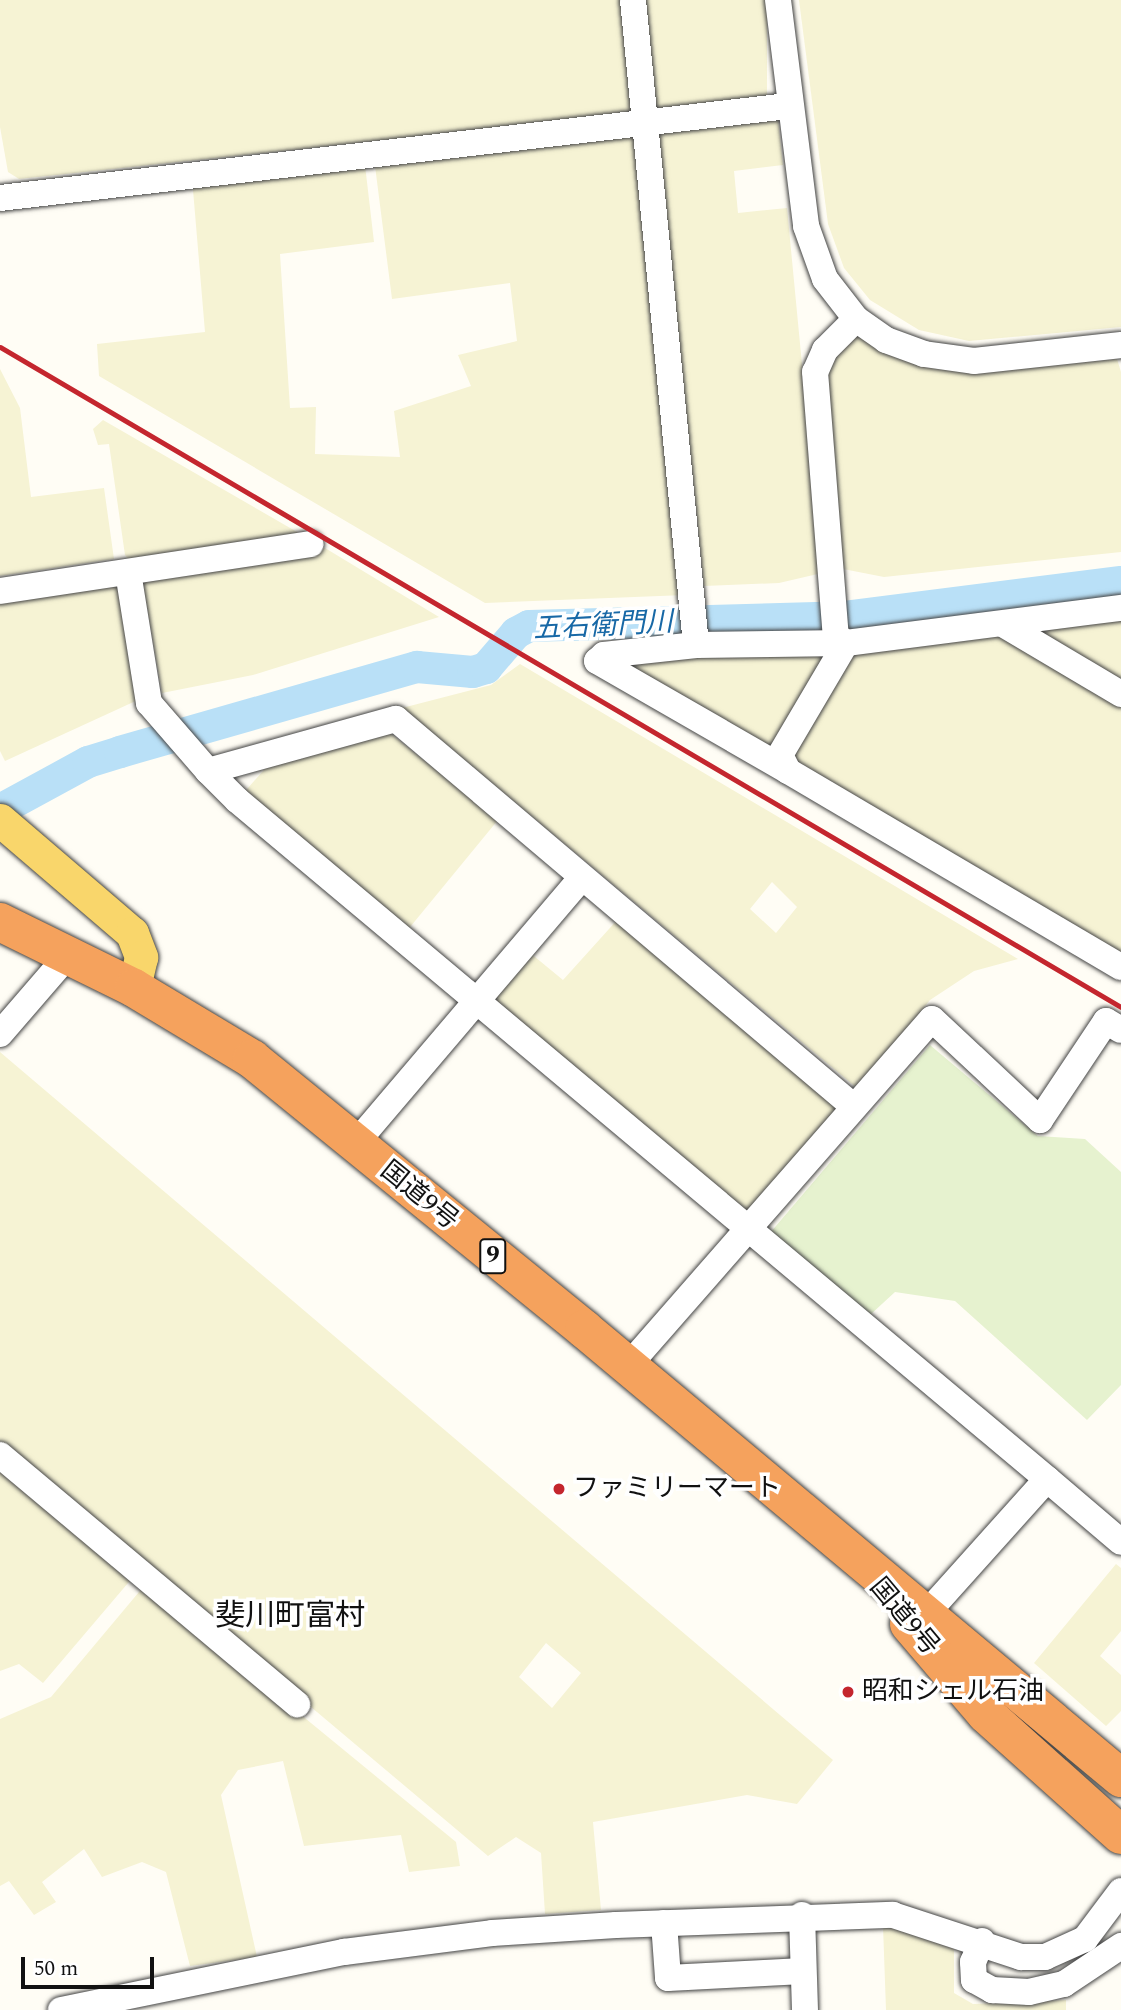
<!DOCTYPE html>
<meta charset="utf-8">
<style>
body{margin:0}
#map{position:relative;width:1121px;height:2010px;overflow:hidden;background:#fffdf5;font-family:Spectral,"Noto Sans JP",serif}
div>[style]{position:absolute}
.farmland>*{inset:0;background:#f6f3d4;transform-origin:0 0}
.pitch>*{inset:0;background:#e6f2cf}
.river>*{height:32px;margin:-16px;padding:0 16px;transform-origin:16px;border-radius:16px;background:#b9e0f7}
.roads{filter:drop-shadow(0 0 2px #444) drop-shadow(0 0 2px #444)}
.minor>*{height:26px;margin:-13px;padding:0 13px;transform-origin:13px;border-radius:13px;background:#fff}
.major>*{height:33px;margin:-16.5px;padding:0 16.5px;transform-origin:16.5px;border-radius:16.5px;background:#f9d66b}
.highway>*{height:38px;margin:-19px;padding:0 19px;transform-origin:19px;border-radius:19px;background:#f5a25d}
.rail>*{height:5px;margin:-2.5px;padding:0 2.5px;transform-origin:2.5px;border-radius:2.5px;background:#c4262e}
.dots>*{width:19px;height:19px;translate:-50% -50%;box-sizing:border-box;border:4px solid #fff;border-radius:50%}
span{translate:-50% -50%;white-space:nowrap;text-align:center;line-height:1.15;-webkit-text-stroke:7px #fff;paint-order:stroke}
.shield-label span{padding:2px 5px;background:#fff;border:2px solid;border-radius:5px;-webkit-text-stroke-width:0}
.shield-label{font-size:24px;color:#111;font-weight:700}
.street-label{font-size:26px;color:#111}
.poi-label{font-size:26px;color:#111}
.left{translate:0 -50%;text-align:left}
.water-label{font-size:28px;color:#1768a6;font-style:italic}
.quarter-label{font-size:30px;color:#111}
.scale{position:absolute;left:21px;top:1957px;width:133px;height:32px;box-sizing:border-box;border:4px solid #111;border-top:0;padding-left:9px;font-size:21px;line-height:24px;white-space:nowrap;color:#111;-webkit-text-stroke:5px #fff;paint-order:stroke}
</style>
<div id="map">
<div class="farmland">
<i style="clip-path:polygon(0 0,624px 0,637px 113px,19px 179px,8px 172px,0 127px)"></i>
<i style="left:645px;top:0;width:122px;height:113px"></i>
<i style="clip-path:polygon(799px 0,1121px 0,1121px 327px,969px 341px,919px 330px,870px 300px,844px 268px,828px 224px)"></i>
<i style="clip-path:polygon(778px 120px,783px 165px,734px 171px,738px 213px,787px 208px,822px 573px,779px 583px,704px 586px,657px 127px)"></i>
<i style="clip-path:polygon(637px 130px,685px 595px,485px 603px,99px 376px,97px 344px,205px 332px,192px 178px,365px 165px,374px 242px,280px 254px,290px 408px,316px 407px,315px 454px,400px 457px,394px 411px,471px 386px,458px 355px,517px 341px,510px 283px,392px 299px,375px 166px)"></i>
<i style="clip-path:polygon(859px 334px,985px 372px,1117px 359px,1121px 372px,1121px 552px,884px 577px,838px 568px,826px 361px)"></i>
<i style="clip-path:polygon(0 369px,20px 408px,31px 497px,104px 488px,114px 559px,0 576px)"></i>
<i style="clip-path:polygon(103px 420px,304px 536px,130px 561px,125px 555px,109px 444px,98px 445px,93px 429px)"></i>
<i style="clip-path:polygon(325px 548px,439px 617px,253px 675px,162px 693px,142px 579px)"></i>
<i style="clip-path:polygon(122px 584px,140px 699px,5px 761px,0 751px,0 599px)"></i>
<i style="clip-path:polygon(1121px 615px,1121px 686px,1033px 628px)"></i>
<i style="clip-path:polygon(1001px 633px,1121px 703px,1121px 955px,798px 765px,793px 753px,844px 663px,859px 652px)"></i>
<i style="clip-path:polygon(831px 650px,770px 751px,615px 662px)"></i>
<i style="clip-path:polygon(evenodd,520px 664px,1018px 959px,974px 971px,930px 1000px,858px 1089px,402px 708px,491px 685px,520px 664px,772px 882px,797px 907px,776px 933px,750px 909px,772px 882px)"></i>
<i style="clip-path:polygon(390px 733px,498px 820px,406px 932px,241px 796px,269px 764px)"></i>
<i style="clip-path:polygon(618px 919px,841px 1110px,748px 1219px,491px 1000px,529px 952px,563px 980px)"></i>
<i style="clip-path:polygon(evenodd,0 1052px,833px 1760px,797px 1804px,747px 1795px,593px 1822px,601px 1910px,545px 1914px,541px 1853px,516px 1837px,488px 1856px,0 1445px,0 1052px,546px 1643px,581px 1673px,552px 1708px,519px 1677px,546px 1643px)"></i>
<i style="clip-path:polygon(0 1464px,134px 1576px,43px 1683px,19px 1664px,0 1671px)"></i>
<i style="clip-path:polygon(1116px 1564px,1121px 1568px,1121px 1631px,1100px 1656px,1121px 1675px,1121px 1711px,1106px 1726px,1034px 1663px)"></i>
<i style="clip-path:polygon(144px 1586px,456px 1842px,460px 1866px,409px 1872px,401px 1835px,304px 1846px,283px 1761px,238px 1770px,221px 1795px,257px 1957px,190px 1966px,166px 1872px,142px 1862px,102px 1877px,84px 1849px,42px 1882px,56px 1902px,34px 1915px,9px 1881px,0 1886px,0 1719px,51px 1697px)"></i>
<i style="clip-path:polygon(883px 1926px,954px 1943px,954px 1993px,973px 2004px,1066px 2000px,1066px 2010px,886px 2010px)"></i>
</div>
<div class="pitch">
<i style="clip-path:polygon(930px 1045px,1038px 1136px,1085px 1139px,1121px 1172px,1121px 1385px,1087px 1420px,955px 1301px,895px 1292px,870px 1315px,770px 1233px)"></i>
</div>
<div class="river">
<i style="left:0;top:810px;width:100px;rotate:-28.6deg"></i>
<i style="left:88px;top:762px;width:34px;rotate:-17deg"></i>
<i style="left:120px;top:752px;width:309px;rotate:-16deg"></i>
<i style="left:417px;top:667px;width:56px;rotate:5.1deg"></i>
<i style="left:473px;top:672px;width:14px;rotate:-17deg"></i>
<i style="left:486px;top:668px;width:46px;rotate:-49.4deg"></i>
<i style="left:516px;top:633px;width:15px;rotate:-28deg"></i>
<i style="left:529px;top:626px;width:314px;rotate:-1.6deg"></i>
<i style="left:843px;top:617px;width:280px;rotate:-7.2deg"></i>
</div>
<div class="roads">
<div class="minor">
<i style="left:633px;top:0;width:648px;rotate:84.42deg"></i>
<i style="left:696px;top:645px;width:150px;rotate:-0.8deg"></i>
<i style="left:846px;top:643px;width:277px;rotate:-7.3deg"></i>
<i style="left:778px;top:0;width:228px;rotate:82.9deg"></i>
<i style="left:806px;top:226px;width:56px;rotate:70.3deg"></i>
<i style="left:825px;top:279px;width:51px;rotate:52.2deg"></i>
<i style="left:856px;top:319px;width:37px;rotate:35deg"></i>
<i style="left:886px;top:340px;width:40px;rotate:20.2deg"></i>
<i style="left:924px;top:354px;width:50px;rotate:8deg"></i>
<i style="left:974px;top:361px;width:148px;rotate:-6.2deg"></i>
<i style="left:0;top:198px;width:793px;rotate:-6.66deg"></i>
<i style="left:856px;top:319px;width:44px;rotate:135deg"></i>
<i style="left:825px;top:350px;width:24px;rotate:114deg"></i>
<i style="left:815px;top:372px;width:265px;rotate:85.5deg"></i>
<i style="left:836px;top:636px;width:12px;rotate:35deg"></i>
<i style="left:846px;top:643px;width:130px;rotate:120.5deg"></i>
<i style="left:780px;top:755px;width:18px;rotate:63deg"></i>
<i style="left:788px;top:771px;width:386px;rotate:30.5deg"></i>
<i style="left:128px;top:572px;width:133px;rotate:80.9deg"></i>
<i style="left:149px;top:703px;width:90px;rotate:49.1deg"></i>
<i style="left:208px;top:771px;width:195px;rotate:-15.5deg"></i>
<i style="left:396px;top:719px;width:599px;rotate:40.26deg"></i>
<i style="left:0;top:591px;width:314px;rotate:-8.6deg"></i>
<i style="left:1003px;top:624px;width:137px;rotate:30.7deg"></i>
<i style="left:696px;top:645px;width:93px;rotate:173.8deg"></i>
<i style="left:604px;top:655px;width:9px;rotate:139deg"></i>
<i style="left:597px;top:661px;width:220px;rotate:29.9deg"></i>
<i style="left:208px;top:771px;width:41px;rotate:45deg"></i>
<i style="left:237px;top:800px;width:1057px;rotate:39.97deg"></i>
<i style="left:0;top:1034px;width:106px;rotate:-49.2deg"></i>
<i style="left:355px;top:1144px;width:350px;rotate:-49.6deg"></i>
<i style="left:628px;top:1366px;width:461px;rotate:-48.8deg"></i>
<i style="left:932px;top:1019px;width:148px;rotate:43.1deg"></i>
<i style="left:1040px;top:1120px;width:119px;rotate:-56.3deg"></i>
<i style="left:1106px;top:1021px;width:17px;rotate:31deg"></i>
<i style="left:0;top:1455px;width:388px;rotate:40deg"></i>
<i style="left:926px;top:1614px;width:181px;rotate:-48.1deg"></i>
<i style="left:1047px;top:1479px;width:97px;rotate:40.4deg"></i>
<i style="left:802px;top:1915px;width:95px;rotate:88.2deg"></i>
<i style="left:664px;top:1923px;width:55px;rotate:85.8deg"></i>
<i style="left:668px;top:1978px;width:135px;rotate:-3deg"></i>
<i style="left:982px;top:1941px;width:23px;rotate:113deg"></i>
<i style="left:973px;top:1962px;width:18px;rotate:87deg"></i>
<i style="left:974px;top:1980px;width:21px;rotate:29deg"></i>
<i style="left:992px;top:1990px;width:37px;rotate:3deg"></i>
<i style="left:1029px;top:1992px;width:36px;rotate:-13deg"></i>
<i style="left:1064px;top:1984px;width:69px;rotate:-33.7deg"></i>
<i style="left:61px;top:2010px;width:289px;rotate:-11.6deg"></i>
<i style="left:344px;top:1952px;width:149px;rotate:-7.3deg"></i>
<i style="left:492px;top:1933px;width:124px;rotate:-3.7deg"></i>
<i style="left:616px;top:1925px;width:277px;rotate:-2.1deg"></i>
<i style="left:893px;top:1915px;width:135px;rotate:18.2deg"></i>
<i style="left:1021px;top:1957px;width:24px"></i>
<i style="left:1045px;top:1957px;width:44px;rotate:-24.2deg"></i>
<i style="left:1085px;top:1939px;width:60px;rotate:-53.1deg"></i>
</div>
<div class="major">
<i style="left:0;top:820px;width:174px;rotate:40.6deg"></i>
<i style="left:132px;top:933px;width:26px;rotate:69deg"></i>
<i style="left:141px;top:957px;width:32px;rotate:103deg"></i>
</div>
<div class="highway">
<i style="left:0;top:922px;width:149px;rotate:26.2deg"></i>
<i style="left:134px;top:988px;width:138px;rotate:31deg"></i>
<i style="left:252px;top:1059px;width:428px;rotate:39.1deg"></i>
<i style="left:584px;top:1329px;width:700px;rotate:39.9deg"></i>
<i style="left:909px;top:1624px;width:118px;rotate:49.5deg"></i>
<i style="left:986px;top:1714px;width:181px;rotate:41.9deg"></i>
</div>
</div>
<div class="rail">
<i style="left:0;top:347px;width:1301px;rotate:30.49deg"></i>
</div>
<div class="dots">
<i style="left:559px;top:1489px;background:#c4262e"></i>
<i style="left:848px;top:1692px;background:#c4262e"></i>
</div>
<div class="shield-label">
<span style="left:493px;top:1256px">9</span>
</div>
<div class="street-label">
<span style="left:419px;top:1196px;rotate:39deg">国道9号</span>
<span style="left:904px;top:1617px;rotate:50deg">国道9号</span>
</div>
<div class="poi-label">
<span class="left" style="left:573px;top:1489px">ファミリーマート</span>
<span class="left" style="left:862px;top:1692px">昭和シェル石油</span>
</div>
<div class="water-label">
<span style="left:603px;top:626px;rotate:-3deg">五右衛門川</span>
</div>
<div class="quarter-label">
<span style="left:290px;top:1616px">斐川町富村</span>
</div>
<div class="scale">50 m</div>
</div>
